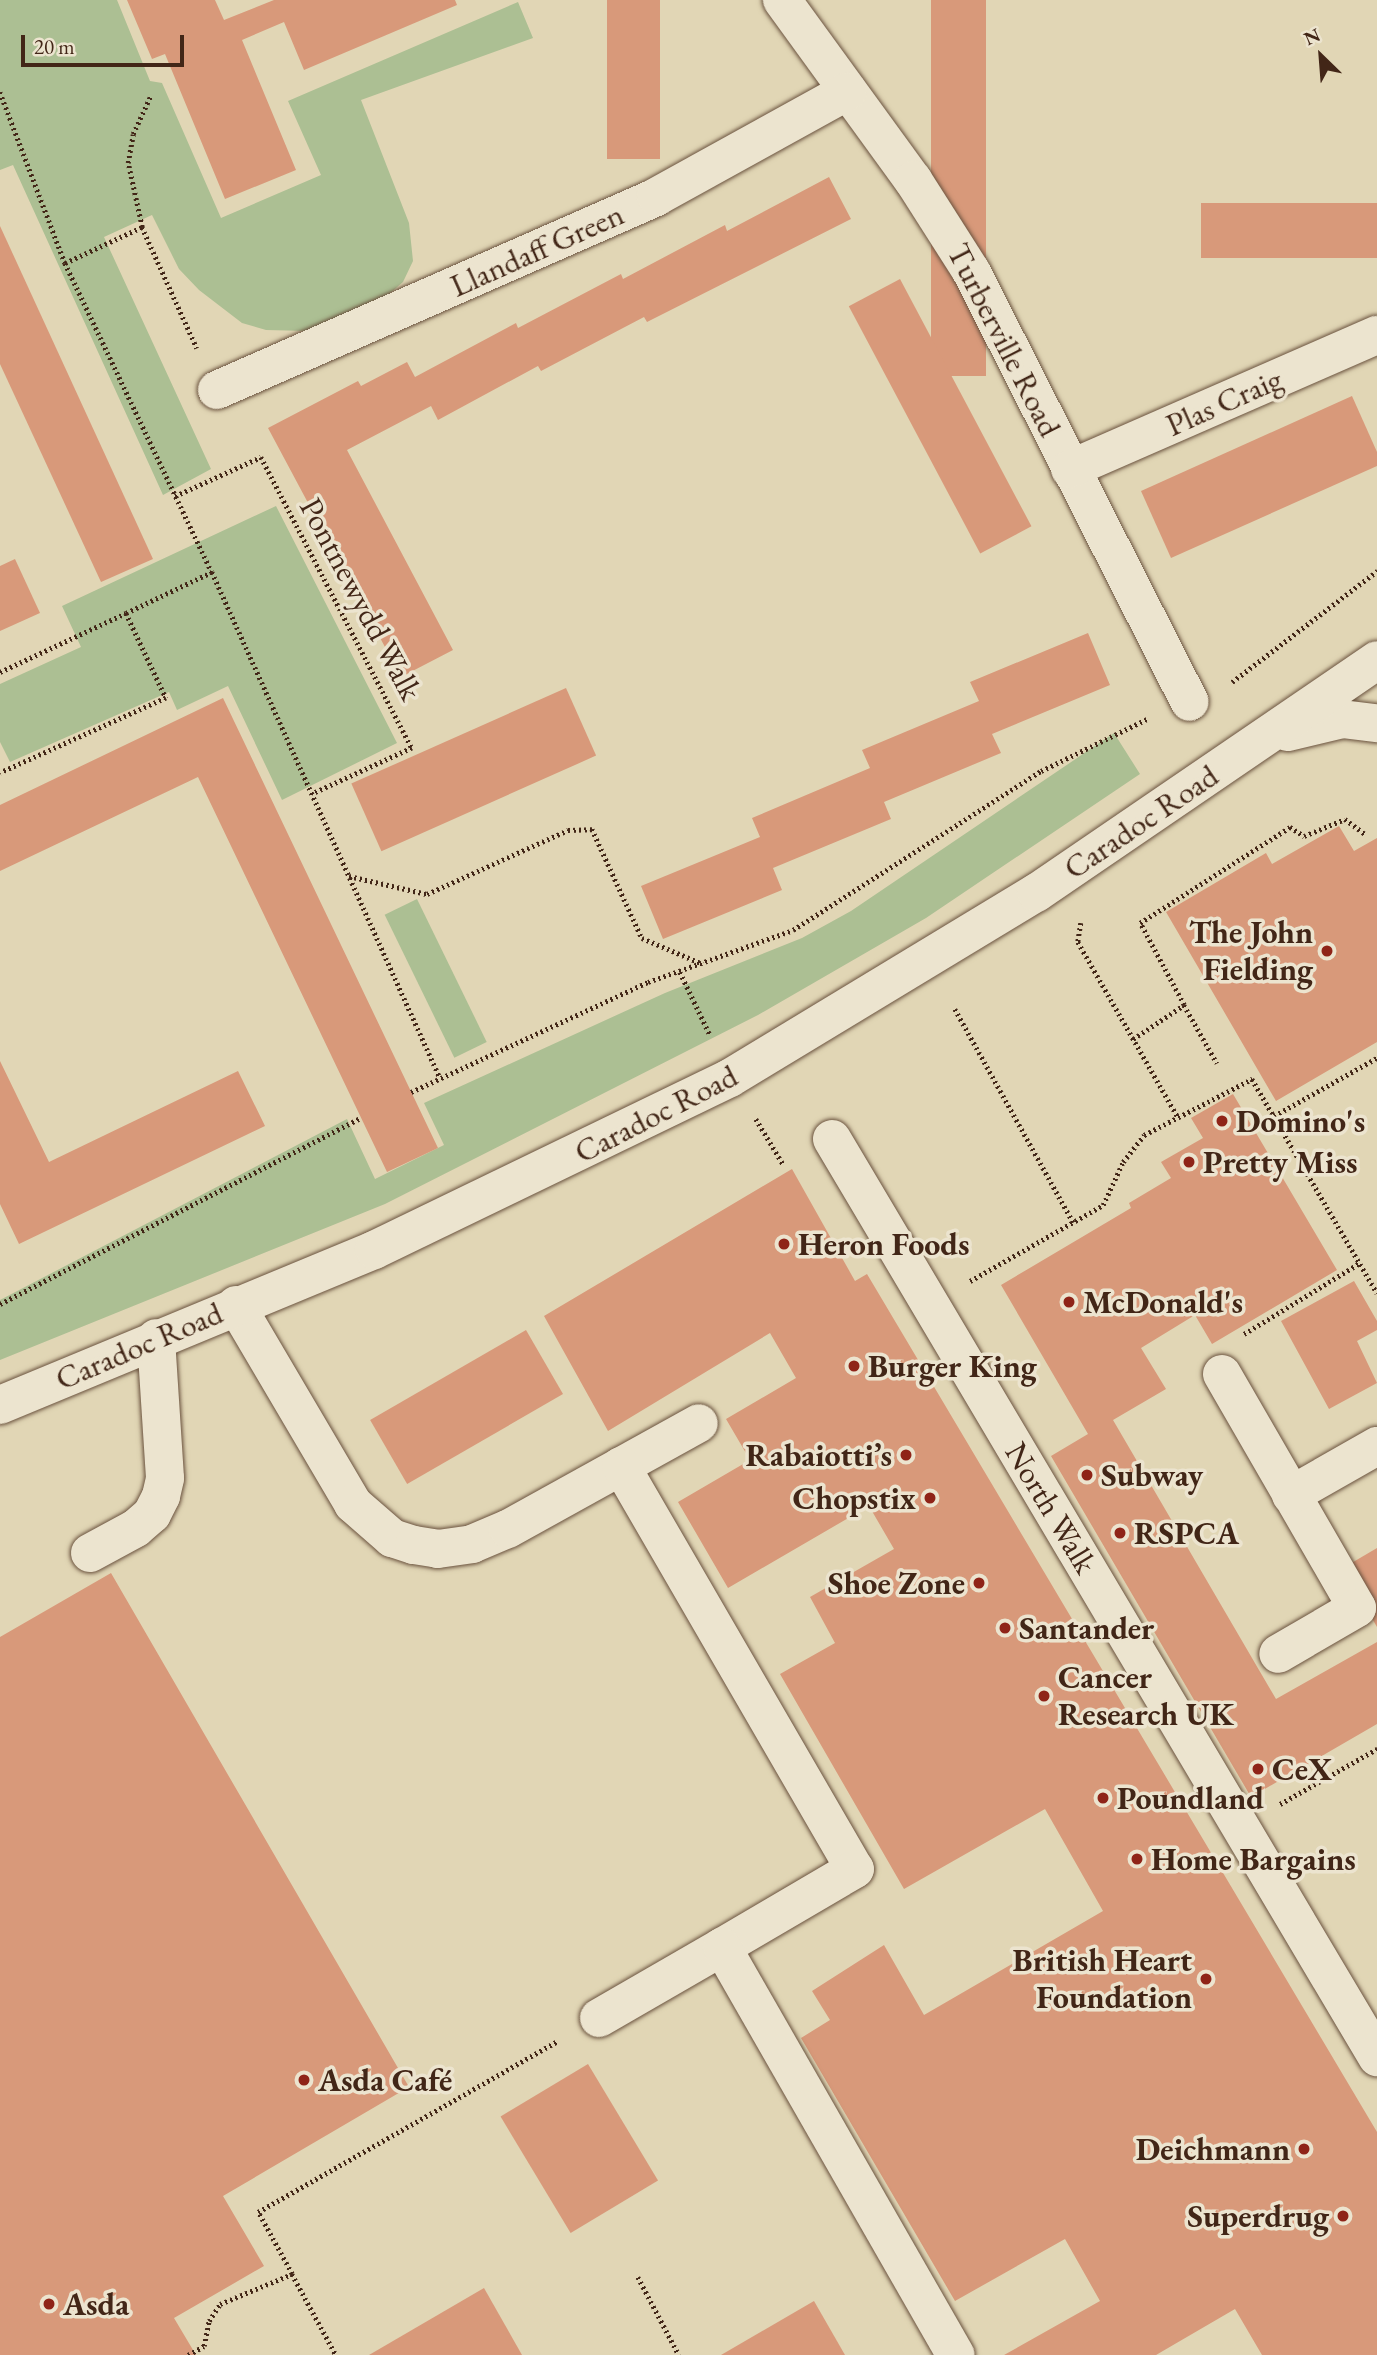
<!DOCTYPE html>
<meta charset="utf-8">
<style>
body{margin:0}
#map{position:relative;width:1377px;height:2355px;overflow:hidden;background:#e1d6b5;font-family:"EB Garamond",serif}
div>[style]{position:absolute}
.green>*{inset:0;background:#acbf93;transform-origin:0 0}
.building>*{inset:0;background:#d8997a;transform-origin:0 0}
.path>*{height:4.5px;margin-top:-2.25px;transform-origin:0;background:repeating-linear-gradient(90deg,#422617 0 2px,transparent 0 5.5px)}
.roads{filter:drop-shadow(0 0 2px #6a523e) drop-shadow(0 0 2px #6a523e)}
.minor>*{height:38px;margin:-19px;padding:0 19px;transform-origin:19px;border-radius:19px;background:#ece4cf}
.dots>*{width:19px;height:19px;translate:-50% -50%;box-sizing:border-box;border:4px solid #ece4cf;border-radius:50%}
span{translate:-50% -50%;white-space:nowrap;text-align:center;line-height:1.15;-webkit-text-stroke:7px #ece4cf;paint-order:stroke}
.street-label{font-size:32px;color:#422617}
.poi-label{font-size:32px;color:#422617;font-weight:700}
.right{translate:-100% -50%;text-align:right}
.left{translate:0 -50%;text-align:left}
.north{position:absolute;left:1286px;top:21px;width:70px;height:70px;-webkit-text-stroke:5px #ece4cf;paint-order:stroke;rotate:335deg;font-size:19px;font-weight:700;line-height:28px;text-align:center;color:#422617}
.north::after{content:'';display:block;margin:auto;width:24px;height:32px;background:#422617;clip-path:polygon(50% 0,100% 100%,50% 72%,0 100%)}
.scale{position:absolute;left:21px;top:35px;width:163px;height:32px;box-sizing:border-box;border:4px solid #422617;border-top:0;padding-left:9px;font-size:21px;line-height:24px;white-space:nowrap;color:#422617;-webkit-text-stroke:5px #ece4cf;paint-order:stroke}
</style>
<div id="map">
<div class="green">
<i style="clip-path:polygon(0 0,117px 0,150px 81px,162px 83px,221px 218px,321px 175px,288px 101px,518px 2px,533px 38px,361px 100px,409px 223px,413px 261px,403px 282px,375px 306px,308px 331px,266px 330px,242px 323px,199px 290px,179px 269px,152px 215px,104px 237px,211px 469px,163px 495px,13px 165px,0 170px)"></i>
<i style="clip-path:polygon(276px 506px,397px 743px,282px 800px,228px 686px,177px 710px,169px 692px,10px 762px,0 742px,0 684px,81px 647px,62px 606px)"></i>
<i style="clip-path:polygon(1114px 733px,1140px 774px,926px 918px,758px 1015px,385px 1204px,0 1360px,0 1300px,347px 1119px,375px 1179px,444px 1145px,424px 1103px,665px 993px,802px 938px,851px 911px)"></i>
<i style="left:417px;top:899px;width:159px;height:36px;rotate:64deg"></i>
</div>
<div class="building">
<i style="clip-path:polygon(127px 0,215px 0,224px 20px,274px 0,455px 0,457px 5px,304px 70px,284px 22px,242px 40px,296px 170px,225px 199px,165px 54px,152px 59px)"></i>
<i style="left:607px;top:0;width:53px;height:159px"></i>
<i style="left:931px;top:0;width:55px;height:376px"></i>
<i style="clip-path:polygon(829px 177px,851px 219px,647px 322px,644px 317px,541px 371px,538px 366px,438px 420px,431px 406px,347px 450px,453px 650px,401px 677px,268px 428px,358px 381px,361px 386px,407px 362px,415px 377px,516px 323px,518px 328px,621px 274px,623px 279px,725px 225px,727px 231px)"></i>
<i style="left:1377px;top:203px;width:55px;height:176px;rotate:90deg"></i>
<i style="clip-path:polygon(0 226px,153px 559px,101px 582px,0 364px)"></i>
<i style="left:900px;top:279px;width:280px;height:58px;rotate:62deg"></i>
<i style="clip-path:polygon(1352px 396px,1377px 452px,1377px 466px,1171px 558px,1141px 491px)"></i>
<i style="clip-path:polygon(15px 559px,40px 613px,0 631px,0 566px)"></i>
<i style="clip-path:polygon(1088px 633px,1110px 685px,992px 734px,1001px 753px,884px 802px,891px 819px,773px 868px,782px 890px,663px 939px,641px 886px,760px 837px,752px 818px,870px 768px,862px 750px,979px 701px,970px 682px)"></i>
<i style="left:566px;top:688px;width:74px;height:235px;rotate:66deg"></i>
<i style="clip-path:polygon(223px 698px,438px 1148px,387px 1172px,198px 777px,0 871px,0 805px)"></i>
<i style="clip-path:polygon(1339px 826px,1354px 851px,1377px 838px,1377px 1042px,1276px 1101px,1166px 912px,1266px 853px,1272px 864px)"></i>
<i style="clip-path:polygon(0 1061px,49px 1162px,238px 1071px,265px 1126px,19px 1244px,0 1204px)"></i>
<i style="clip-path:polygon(1233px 1094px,1337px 1270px,1212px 1344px,1195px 1315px,1141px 1348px,1166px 1389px,1113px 1420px,1276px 1699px,1377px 1642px,1377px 1724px,1251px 1797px,1051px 1456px,1088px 1434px,1001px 1285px,1131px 1208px,1129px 1203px,1171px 1178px,1161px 1162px,1203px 1138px,1191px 1118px)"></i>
<i style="clip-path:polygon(792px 1169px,855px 1281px,867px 1274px,1377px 2132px,1377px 2355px,1262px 2355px,1235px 2309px,1156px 2355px,1004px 2355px,1100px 2301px,1065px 2239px,955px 2301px,801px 2038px,830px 2020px,812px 1991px,884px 1945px,924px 2015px,1103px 1911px,1045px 1809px,904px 1889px,780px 1674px,835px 1643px,810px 1597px,894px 1549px,869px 1506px,728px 1588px,678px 1502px,750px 1460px,726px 1419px,796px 1378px,770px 1333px,608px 1431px,544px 1316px)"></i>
<i style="clip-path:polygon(1354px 1281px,1377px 1321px,1377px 1330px,1357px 1341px,1377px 1383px,1329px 1409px,1281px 1321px)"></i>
<i style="left:526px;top:1330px;width:74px;height:180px;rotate:60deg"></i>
<i style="clip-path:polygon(1377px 1548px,1377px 1627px,1343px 1568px)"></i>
<i style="clip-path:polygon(111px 1573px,409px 2087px,223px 2196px,264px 2266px,174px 2318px,196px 2355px,0 2355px,0 1637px)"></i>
<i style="left:588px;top:2064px;width:136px;height:102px;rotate:59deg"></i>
<i style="clip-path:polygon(484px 2288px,522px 2355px,369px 2355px)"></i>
<i style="clip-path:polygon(814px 2301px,845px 2355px,721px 2355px)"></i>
</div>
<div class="path">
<i style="left:0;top:92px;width:183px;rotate:69.2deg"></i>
<i style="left:65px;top:263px;width:342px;rotate:64.6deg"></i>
<i style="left:212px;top:572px;width:555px;rotate:65.74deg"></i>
<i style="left:142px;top:227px;width:66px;rotate:-102.3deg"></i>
<i style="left:128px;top:163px;width:29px;rotate:-80deg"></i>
<i style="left:133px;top:134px;width:43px;rotate:-65.2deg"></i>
<i style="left:65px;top:263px;width:85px;rotate:-25.1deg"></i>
<i style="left:142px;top:227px;width:133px;rotate:65.6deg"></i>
<i style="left:175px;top:496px;width:94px;rotate:-24.4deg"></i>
<i style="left:261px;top:457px;width:328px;rotate:62.6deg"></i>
<i style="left:412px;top:748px;width:110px;rotate:155.3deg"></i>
<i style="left:126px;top:613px;width:95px;rotate:-25.5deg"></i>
<i style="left:0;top:672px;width:139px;rotate:-25.1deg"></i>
<i style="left:126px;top:613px;width:94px;rotate:64.8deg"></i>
<i style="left:166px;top:698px;width:182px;rotate:155.7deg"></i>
<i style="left:1232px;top:682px;width:183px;rotate:-37.4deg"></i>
<i style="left:349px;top:876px;width:80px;rotate:13deg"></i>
<i style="left:427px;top:894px;width:155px;rotate:-24.4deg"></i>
<i style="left:568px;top:830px;width:24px;rotate:-2deg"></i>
<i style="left:592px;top:829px;width:120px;rotate:65.4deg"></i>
<i style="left:642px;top:938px;width:66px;rotate:23.1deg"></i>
<i style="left:1081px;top:923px;width:19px;rotate:99deg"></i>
<i style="left:1078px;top:942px;width:202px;rotate:60.3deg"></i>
<i style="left:680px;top:972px;width:70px;rotate:64.5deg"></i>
<i style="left:1184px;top:1005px;width:93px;rotate:-118.2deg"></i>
<i style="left:1140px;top:923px;width:178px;rotate:-32.6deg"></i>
<i style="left:1290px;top:827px;width:17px;rotate:33deg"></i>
<i style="left:1304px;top:836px;width:44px;rotate:-22.5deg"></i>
<i style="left:1345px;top:819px;width:26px;rotate:37deg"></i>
<i style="left:955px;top:1009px;width:244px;rotate:61deg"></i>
<i style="left:1133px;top:1039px;width:61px;rotate:-33.7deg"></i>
<i style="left:1184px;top:1005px;width:67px;rotate:60.4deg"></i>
<i style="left:411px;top:1092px;width:261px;rotate:-24.9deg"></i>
<i style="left:648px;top:982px;width:154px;rotate:-19.7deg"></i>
<i style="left:793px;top:930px;width:295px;rotate:-32.7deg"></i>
<i style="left:1041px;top:771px;width:118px;rotate:-26.1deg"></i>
<i style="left:1274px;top:1116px;width:118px;rotate:-29.4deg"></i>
<i style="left:756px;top:1119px;width:52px;rotate:59deg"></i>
<i style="left:970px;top:1281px;width:153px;rotate:-29.7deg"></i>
<i style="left:1103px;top:1205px;width:47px;rotate:-65.1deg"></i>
<i style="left:1123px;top:1162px;width:34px;rotate:-52deg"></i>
<i style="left:1144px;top:1135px;width:122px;rotate:-27.4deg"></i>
<i style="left:1252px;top:1079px;width:248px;rotate:59.7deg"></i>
<i style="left:0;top:1304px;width:406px;rotate:-27.3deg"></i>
<i style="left:1244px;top:1334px;width:136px;rotate:-31.5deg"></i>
<i style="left:1280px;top:1804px;width:112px;rotate:-29.6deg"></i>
<i style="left:292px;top:2274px;width:71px;rotate:-118.7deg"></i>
<i style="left:258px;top:2212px;width:345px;rotate:-29.7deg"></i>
<i style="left:638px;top:2277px;width:88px;rotate:62.3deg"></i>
<i style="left:188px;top:2355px;width:18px;rotate:-29deg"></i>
<i style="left:204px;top:2346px;width:25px;rotate:-79deg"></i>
<i style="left:209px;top:2321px;width:20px;rotate:-57deg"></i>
<i style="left:220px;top:2304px;width:78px;rotate:-22.6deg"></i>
<i style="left:292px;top:2274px;width:92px;rotate:61.5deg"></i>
</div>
<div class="roads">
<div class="minor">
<i style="left:782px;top:0;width:223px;rotate:54deg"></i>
<i style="left:913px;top:180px;width:108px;rotate:57.5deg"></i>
<i style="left:971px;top:271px;width:483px;rotate:63.1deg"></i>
<i style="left:217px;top:390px;width:480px;rotate:-23.7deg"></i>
<i style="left:656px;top:197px;width:219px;rotate:-28.9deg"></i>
<i style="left:1070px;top:469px;width:335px;rotate:-23.6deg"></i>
<i style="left:1288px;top:732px;width:56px;rotate:-13.5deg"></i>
<i style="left:1342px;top:719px;width:35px;rotate:7deg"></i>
<i style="left:832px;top:1139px;width:1068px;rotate:59.3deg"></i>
<i style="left:236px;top:1305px;width:231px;rotate:59.5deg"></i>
<i style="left:353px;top:1504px;width:52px;rotate:41.1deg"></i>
<i style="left:392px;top:1538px;width:23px;rotate:18deg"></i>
<i style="left:414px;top:1545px;width:24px;rotate:9deg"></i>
<i style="left:438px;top:1549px;width:34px;rotate:-8deg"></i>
<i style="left:472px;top:1544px;width:39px;rotate:-23deg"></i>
<i style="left:508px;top:1529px;width:218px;rotate:-29deg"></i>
<i style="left:1222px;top:1374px;width:270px;rotate:60deg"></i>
<i style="left:1357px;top:1608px;width:91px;rotate:149.8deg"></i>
<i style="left:0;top:1405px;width:405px;rotate:-22.5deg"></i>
<i style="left:374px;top:1250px;width:395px;rotate:-25.8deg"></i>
<i style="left:730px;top:1078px;width:358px;rotate:-31.2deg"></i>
<i style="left:1036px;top:893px;width:413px;rotate:-34.3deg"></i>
<i style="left:621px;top:1466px;width:466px;rotate:59.9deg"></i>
<i style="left:855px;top:1869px;width:154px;rotate:149.6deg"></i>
<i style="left:1291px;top:1495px;width:99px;rotate:-29.7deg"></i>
<i style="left:90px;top:1553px;width:52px;rotate:-28.5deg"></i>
<i style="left:136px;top:1528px;width:21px;rotate:-41deg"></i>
<i style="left:152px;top:1514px;width:20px;rotate:-63deg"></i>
<i style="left:161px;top:1496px;width:18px;rotate:-77deg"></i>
<i style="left:165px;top:1478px;width:140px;rotate:-93.7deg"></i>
<i style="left:599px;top:2018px;width:142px;rotate:-30deg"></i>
<i style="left:722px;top:1947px;width:470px;rotate:60.2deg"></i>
</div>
</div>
<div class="dots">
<i style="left:1327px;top:951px;background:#8f2418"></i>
<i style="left:1222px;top:1121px;background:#8f2418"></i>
<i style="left:1189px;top:1162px;background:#8f2418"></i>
<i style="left:784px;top:1244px;background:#8f2418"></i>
<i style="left:1069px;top:1302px;background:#8f2418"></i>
<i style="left:854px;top:1366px;background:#8f2418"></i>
<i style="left:906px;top:1455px;background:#8f2418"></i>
<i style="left:1087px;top:1475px;background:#8f2418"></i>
<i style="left:930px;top:1498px;background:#8f2418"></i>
<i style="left:1120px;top:1533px;background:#8f2418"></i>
<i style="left:979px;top:1583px;background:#8f2418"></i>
<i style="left:1005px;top:1628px;background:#8f2418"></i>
<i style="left:1044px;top:1696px;background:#8f2418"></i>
<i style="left:1258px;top:1769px;background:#8f2418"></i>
<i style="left:1103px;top:1798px;background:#8f2418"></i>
<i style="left:1137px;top:1859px;background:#8f2418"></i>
<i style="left:1206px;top:1979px;background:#8f2418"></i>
<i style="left:304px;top:2080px;background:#8f2418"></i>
<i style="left:1304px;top:2149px;background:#8f2418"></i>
<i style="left:1343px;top:2216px;background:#8f2418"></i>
<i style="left:49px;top:2304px;background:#8f2418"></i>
</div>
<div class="street-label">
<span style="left:537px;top:250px;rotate:-24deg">Llandaff Green</span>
<span style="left:1004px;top:340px;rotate:63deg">Turberville Road</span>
<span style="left:1224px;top:402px;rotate:-24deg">Plas Craig</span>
<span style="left:361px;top:599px;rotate:62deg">Pontnewydd Walk</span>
<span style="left:1141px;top:822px;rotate:-34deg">Caradoc Road</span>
<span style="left:656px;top:1114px;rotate:-27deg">Caradoc Road</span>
<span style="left:139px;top:1346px;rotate:-23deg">Caradoc Road</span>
<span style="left:1051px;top:1508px;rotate:59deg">North Walk</span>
</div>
<div class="poi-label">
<span class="right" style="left:1313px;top:951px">The John<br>Fielding</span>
<span class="left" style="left:1236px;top:1121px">Domino's</span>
<span class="left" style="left:1203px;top:1162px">Pretty Miss</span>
<span class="left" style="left:798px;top:1244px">Heron Foods</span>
<span class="left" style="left:1083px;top:1302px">McDonald's</span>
<span class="left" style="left:868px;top:1366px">Burger King</span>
<span class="right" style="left:892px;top:1455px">Rabaiotti’s</span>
<span class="left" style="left:1101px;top:1475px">Subway</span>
<span class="right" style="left:916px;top:1498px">Chopstix</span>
<span class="left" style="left:1134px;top:1533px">RSPCA</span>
<span class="right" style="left:965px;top:1583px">Shoe Zone</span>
<span class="left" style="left:1019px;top:1628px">Santander</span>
<span class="left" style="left:1058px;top:1696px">Cancer<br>Research UK</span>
<span class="left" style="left:1272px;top:1769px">CeX</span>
<span class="left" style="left:1117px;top:1798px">Poundland</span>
<span class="left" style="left:1151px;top:1859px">Home Bargains</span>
<span class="right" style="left:1192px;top:1979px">British Heart<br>Foundation</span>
<span class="left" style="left:318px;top:2080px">Asda Café</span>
<span class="right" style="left:1290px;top:2149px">Deichmann</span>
<span class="right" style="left:1329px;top:2216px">Superdrug</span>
<span class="left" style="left:63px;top:2304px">Asda</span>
</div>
<div class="north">N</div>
<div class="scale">20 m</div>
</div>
